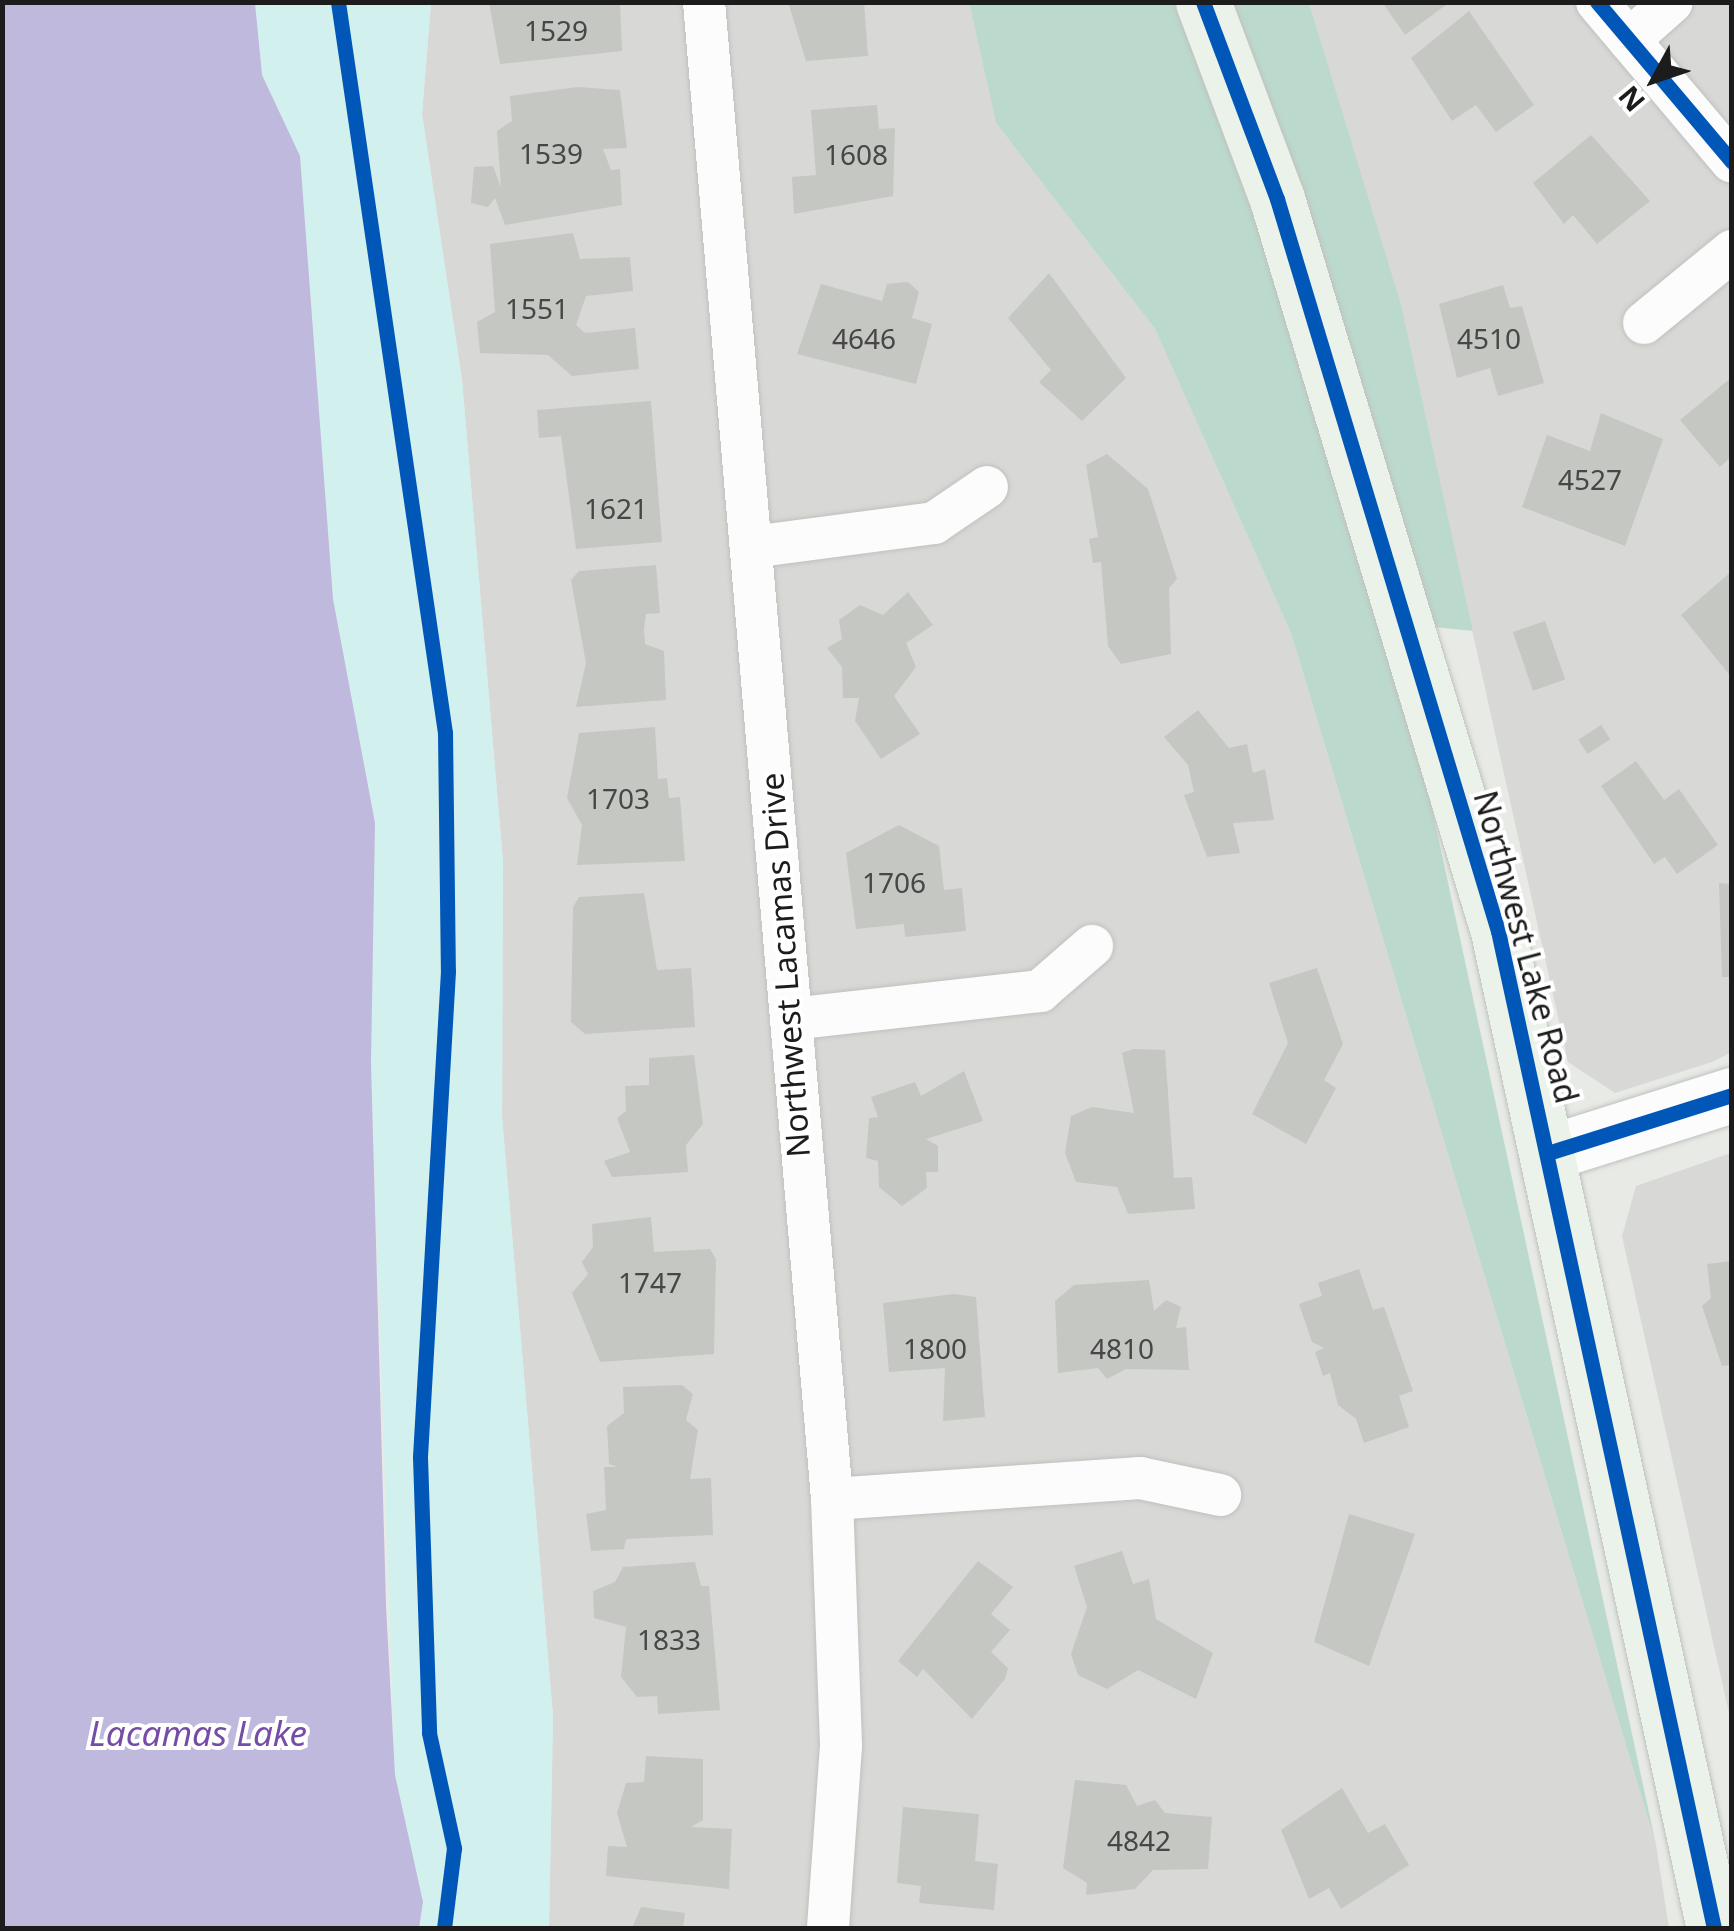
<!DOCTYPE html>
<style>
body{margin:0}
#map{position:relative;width:1734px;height:1931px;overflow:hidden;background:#e7eae5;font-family:"Noto Sans",sans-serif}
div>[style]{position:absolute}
.residential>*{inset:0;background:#d8d9d6}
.forest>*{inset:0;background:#bcd9cd}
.park>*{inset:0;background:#d2f0ee}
.water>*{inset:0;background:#beb9dd}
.building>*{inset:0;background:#c5c7c2;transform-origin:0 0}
.roads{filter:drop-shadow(0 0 2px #c0c1bf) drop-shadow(0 0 2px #c0c1bf)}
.minor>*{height:42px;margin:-21px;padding:0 21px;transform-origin:21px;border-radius:21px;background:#fbfcfb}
.tertiary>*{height:55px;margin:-27.5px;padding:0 27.5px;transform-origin:27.5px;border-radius:27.5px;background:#fbfcfb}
.secondary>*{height:55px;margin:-27.5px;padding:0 27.5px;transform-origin:27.5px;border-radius:27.5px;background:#eaf2e9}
.cycleway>*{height:15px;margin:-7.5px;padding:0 7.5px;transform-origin:7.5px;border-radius:7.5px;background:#0057b8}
span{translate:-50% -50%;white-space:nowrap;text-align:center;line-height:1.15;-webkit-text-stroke:8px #fff;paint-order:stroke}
.number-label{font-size:28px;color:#464746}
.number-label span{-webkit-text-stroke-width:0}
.street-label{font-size:32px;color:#1c1c1c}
.water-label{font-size:35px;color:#754da7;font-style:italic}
.frame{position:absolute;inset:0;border:5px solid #1c1c1c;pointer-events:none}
.north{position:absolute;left:1604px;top:30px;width:100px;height:100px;-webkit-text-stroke:8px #fff;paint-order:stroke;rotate:230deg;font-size:28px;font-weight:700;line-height:40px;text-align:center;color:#1c1c1c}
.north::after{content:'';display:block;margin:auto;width:35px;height:45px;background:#1c1c1c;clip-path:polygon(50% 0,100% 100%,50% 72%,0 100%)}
</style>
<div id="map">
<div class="residential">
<i style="clip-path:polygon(431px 3px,969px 3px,996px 123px,1155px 329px,1291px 633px,1656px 1845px,1669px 1928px,549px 1928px,553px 1716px,502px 1117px,503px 862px,462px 380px,422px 114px)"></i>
<i style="clip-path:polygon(1309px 3px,1731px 3px,1732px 1052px,1712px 1062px,1615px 1093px,1568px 1062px,1402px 314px)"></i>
<i style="clip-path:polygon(1731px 1153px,1731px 1722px,1622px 1236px,1636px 1186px)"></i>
</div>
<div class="forest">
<i style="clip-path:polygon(969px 3px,1190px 3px,1391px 619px,1656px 1845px,1291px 633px,1155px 329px,996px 123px)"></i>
<i style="clip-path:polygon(1221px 3px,1309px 3px,1401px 305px,1473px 631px,1425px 626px)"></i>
</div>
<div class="park">
<i style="clip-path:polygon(255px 3px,431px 3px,422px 114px,462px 380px,503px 862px,502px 1117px,553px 1716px,549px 1928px,419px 1928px,423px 1902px,395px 1775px,371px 1063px,375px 823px,333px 599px,300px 157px,262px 75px)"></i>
</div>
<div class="water">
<i style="clip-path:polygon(3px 2px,255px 3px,262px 75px,300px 156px,333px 599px,375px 823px,371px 1063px,386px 1606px,395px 1775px,423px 1902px,419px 1928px,3px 1928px)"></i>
</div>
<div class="building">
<i style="clip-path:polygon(489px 2px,620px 2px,622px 51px,500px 64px)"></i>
<i style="clip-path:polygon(788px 2px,864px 2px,868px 56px,806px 61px)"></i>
<i style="clip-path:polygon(1382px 2px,1450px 2px,1405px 35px)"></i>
<i style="clip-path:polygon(1469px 11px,1534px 105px,1496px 132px,1476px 105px,1452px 121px,1411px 58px)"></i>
<i style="clip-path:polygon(578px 87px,620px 90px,627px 148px,603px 149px,611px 170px,620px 169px,622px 205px,505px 225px,495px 198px,488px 207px,471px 203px,474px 167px,493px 166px,501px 188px,497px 131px,512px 121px,510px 96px)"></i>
<i style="clip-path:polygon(877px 105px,879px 129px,895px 128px,893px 196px,794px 214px,792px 177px,816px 175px,811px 110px)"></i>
<i style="clip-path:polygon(1591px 135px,1650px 201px,1597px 244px,1573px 215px,1564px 224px,1533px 183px)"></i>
<i style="clip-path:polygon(573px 233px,580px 259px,630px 257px,633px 291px,586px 296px,576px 325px,585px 333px,635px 328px,639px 369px,572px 376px,548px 355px,480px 353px,477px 322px,495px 312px,490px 244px)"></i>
<i style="clip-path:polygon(1049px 273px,1126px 378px,1082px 421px,1039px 382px,1051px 370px,1008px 318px)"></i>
<i style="clip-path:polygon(908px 282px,919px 292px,912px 318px,932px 324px,916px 384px,797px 354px,821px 284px,882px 301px,887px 284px)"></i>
<i style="clip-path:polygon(1503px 285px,1510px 308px,1522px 306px,1544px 383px,1498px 396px,1490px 368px,1457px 378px,1439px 304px)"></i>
<i style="clip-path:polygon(1732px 377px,1732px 456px,1720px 467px,1680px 420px)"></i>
<i style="clip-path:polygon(651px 401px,662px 542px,576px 549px,561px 436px,539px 438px,537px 410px)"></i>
<i style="clip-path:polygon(1601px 413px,1663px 439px,1625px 546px,1522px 507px,1547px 435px,1590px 451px)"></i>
<i style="clip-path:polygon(1107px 454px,1148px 489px,1177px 579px,1169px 588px,1171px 654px,1121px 664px,1108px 646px,1101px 562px,1093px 563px,1089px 539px,1098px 537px,1086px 465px)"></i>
<i style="clip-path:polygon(656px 565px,660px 613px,646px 614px,644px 629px,645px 644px,664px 651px,666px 700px,576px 707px,586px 663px,571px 580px,579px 571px)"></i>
<i style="clip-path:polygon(1732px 571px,1732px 678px,1681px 615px)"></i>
<i style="clip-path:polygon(908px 592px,933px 625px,906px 643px,916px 667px,894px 696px,920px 734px,881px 759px,855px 721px,859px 698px,843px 698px,842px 667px,827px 648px,842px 639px,839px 620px,860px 605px,883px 615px)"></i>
<i style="left:1545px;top:621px;width:62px;height:34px;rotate:71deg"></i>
<i style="clip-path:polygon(1198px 710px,1229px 748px,1247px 744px,1253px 773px,1265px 769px,1274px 820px,1233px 823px,1240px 853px,1207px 857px,1184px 795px,1194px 792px,1188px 765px,1164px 737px)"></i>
<i style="left:1601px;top:725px;width:17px;height:27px;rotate:57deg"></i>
<i style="clip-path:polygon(655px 727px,658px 779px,667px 778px,669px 798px,680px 797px,685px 861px,577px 865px,582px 825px,567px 798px,579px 733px)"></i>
<i style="clip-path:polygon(1636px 761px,1664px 800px,1679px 789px,1718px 845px,1677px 874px,1665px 857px,1654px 864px,1601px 786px)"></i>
<i style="clip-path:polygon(899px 825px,939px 846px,944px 890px,962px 888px,966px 931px,905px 937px,904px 924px,856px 929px,846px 853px)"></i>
<i style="clip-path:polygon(1719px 883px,1732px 884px,1732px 977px,1722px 977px)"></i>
<i style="clip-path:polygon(644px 893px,657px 970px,691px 968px,695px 1027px,585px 1034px,571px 1022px,573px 907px,579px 897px)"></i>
<i style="clip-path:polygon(1317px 968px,1343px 1044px,1324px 1080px,1336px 1088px,1306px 1144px,1252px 1114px,1288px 1043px,1269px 983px)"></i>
<i style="clip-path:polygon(1133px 1049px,1165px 1050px,1174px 1178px,1192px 1177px,1195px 1209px,1128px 1214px,1117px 1187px,1076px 1182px,1065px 1153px,1071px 1116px,1092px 1107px,1134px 1113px,1122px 1053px)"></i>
<i style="clip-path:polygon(694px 1055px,703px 1124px,686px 1145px,688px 1172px,612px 1177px,604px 1161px,630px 1152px,617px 1118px,626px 1111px,625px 1086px,649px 1085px,649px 1058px)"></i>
<i style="clip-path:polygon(964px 1071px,983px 1121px,926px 1139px,938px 1146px,938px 1172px,926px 1172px,927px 1188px,902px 1206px,879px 1187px,878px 1161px,866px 1158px,869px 1118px,878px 1117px,871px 1097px,915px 1082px,921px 1096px)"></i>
<i style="clip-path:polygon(651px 1217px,654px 1252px,710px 1249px,716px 1259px,714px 1354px,600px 1362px,572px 1293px,588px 1274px,582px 1262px,593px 1247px,592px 1224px)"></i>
<i style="clip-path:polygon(1732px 1261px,1732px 1365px,1722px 1366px,1702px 1306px,1711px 1298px,1707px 1264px)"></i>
<i style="clip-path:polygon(1359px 1269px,1373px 1310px,1384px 1307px,1413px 1391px,1399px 1396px,1409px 1427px,1364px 1443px,1356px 1419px,1338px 1405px,1330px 1373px,1323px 1376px,1315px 1352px,1324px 1348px,1312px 1342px,1299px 1304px,1322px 1296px,1318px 1283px)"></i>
<i style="clip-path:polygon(1149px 1280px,1154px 1311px,1166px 1300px,1181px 1307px,1176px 1328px,1186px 1327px,1189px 1370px,1126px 1369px,1107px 1379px,1098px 1368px,1058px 1373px,1055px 1301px,1074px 1285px)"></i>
<i style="clip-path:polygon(954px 1294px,976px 1297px,985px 1417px,943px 1421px,945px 1368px,889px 1372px,883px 1303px)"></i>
<i style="clip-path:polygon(682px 1385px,693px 1394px,686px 1420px,698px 1430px,690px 1479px,711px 1478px,713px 1535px,626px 1539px,624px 1549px,591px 1551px,586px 1514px,606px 1510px,604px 1467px,617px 1467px,609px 1464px,607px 1426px,624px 1413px,623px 1387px)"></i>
<i style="clip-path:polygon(1349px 1514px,1415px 1534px,1369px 1666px,1314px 1642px)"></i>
<i style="clip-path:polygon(1122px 1551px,1133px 1584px,1149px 1579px,1156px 1619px,1213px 1653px,1196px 1699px,1138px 1670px,1107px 1689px,1078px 1675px,1071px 1654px,1087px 1607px,1074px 1566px)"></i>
<i style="clip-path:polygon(978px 1561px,1013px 1587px,991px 1614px,1010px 1630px,991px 1652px,1008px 1668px,1005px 1679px,972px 1719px,923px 1669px,917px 1677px,898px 1661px)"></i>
<i style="clip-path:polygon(695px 1562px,701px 1586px,709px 1586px,720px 1710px,658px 1714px,657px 1696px,637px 1697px,621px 1677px,626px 1627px,594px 1618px,593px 1591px,615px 1582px,623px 1567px)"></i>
<i style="clip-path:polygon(646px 1756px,703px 1759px,703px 1820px,691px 1827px,732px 1829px,729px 1889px,606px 1876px,608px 1846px,627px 1847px,617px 1813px,626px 1783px,644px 1782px)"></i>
<i style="clip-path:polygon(1075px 1780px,1126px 1785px,1137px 1806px,1155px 1800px,1165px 1813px,1212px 1817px,1208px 1869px,1153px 1870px,1135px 1889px,1086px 1895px,1087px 1883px,1063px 1868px)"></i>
<i style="clip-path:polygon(1342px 1788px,1368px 1833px,1385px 1824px,1409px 1865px,1341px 1909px,1329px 1888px,1309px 1899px,1281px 1830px)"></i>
<i style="clip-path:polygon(903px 1807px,979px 1814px,975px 1861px,998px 1864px,994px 1910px,919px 1903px,921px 1886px,897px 1883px)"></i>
<i style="clip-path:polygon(641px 1907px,685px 1913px,683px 1928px,632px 1928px)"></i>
</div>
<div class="roads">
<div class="minor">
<i style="left:704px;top:2px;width:1502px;rotate:85.11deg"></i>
<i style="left:832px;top:1499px;width:247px;rotate:87.9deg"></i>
<i style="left:841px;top:1746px;width:182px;rotate:94.1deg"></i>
<i style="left:1597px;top:2px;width:209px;rotate:49.8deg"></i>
<i style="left:1629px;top:40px;width:57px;rotate:-41.5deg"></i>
<i style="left:1644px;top:323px;width:114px;rotate:-39.3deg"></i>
<i style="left:752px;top:547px;width:184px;rotate:-7.5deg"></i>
<i style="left:934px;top:523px;width:64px;rotate:-34.2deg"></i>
<i style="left:791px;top:1019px;width:251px;rotate:-6.4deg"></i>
<i style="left:1040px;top:991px;width:69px;rotate:-40.9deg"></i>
<i style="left:832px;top:1499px;width:309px;rotate:-3.9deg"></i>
<i style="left:1140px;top:1478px;width:82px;rotate:12deg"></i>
</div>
<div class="tertiary">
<i style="left:1551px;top:1152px;width:190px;rotate:-17.5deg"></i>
</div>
<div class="secondary">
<i style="left:1203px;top:2px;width:210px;rotate:69.4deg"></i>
<i style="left:1277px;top:199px;width:765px;rotate:73.2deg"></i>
<i style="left:1498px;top:931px;width:1020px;rotate:77.78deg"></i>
</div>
</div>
<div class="cycleway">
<i style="left:338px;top:2px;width:739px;rotate:81.67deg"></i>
<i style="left:445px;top:733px;width:238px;rotate:89.3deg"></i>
<i style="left:448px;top:971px;width:487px;rotate:93.3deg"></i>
<i style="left:420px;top:1457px;width:276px;rotate:88.1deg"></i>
<i style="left:429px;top:1733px;width:118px;rotate:77.7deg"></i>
<i style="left:454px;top:1848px;width:81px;rotate:97.1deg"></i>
<i style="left:1203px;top:2px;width:210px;rotate:69.4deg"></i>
<i style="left:1277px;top:199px;width:765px;rotate:73.2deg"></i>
<i style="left:1498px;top:931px;width:1020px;rotate:77.78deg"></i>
<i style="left:1597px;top:2px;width:209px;rotate:49.8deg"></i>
<i style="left:1551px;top:1152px;width:190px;rotate:-17.5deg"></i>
</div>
<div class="number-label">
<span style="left:556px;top:30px">1529</span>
<span style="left:551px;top:153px">1539</span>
<span style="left:856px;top:154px">1608</span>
<span style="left:537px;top:308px">1551</span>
<span style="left:864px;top:338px">4646</span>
<span style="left:1489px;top:338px">4510</span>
<span style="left:1590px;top:479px">4527</span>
<span style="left:616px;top:508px">1621</span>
<span style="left:618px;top:798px">1703</span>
<span style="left:894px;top:882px">1706</span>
<span style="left:650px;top:1282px">1747</span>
<span style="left:935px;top:1348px">1800</span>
<span style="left:1122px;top:1348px">4810</span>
<span style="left:669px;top:1639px">1833</span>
<span style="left:1139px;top:1840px">4842</span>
</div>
<div class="street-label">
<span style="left:1526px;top:947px;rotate:75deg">Northwest Lake Road</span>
<span style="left:785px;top:965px;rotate:-94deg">Northwest Lacamas Drive</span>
</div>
<div class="water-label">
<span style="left:198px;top:1733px">Lacamas Lake</span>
</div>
<div class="frame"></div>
<div class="north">N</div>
</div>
